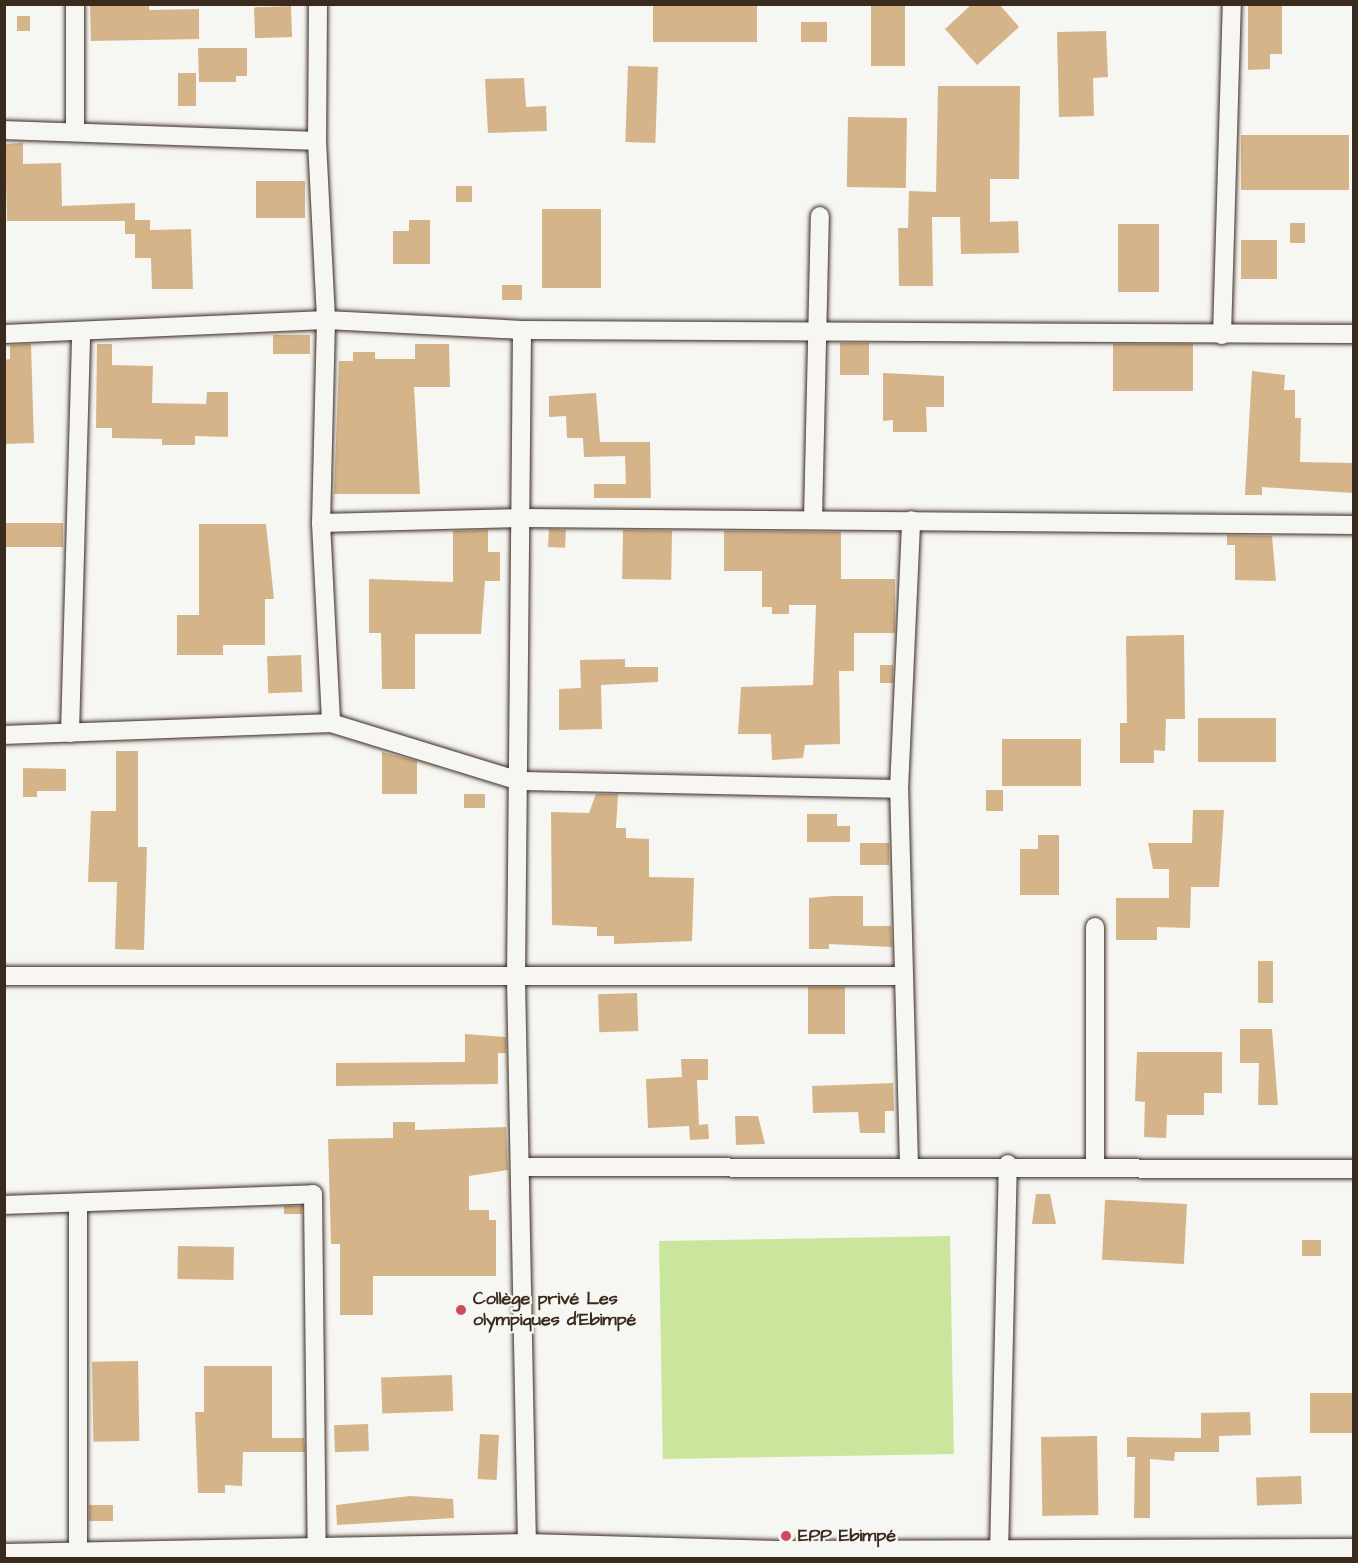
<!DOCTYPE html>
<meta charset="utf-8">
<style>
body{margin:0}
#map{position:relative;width:1358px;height:1563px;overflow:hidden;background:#f6f6f2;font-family:"Architects Daughter",sans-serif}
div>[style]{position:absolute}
.green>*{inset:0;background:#cae69d;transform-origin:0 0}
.building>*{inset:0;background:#d6b489;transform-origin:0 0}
.roads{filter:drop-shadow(0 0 2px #3b2a1e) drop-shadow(0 0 2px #3b2a1e)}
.street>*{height:18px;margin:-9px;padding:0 9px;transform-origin:9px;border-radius:9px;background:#f6f6f2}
.secondary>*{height:24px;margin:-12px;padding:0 12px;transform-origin:12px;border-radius:12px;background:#f6f6f2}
.dots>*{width:16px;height:16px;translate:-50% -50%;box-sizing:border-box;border:3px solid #f6f6f2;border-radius:50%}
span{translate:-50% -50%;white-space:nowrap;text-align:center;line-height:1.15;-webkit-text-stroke:4.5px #f6f6f2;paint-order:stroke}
.poi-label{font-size:18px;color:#3b2a1e;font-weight:700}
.left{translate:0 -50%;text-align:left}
.frame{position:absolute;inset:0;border:6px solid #3b2a1e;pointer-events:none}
</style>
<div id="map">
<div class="green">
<i style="left:950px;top:1236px;width:218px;height:291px;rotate:89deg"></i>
</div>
<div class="building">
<i style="clip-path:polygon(149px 4px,149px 10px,199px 9px,199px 39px,91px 41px,90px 5px)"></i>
<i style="left:653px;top:4px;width:104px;height:38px"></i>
<i style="left:871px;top:4px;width:34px;height:62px"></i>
<i style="clip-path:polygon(972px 4px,999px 4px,1019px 27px,977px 65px,945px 29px)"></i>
<i style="clip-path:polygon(1248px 4px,1282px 4px,1282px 54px,1270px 54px,1270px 69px,1248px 70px)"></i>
<i style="left:291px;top:6px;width:31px;height:37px;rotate:88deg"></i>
<i style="left:17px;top:16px;width:13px;height:15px"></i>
<i style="left:801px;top:22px;width:26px;height:20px"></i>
<i style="clip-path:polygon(1106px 31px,1108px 77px,1093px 78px,1094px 116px,1059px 117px,1057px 32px)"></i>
<i style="clip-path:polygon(198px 48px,247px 48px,247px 76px,236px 76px,236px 82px,199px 82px)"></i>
<i style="left:628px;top:66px;width:30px;height:76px;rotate:2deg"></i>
<i style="left:178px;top:73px;width:18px;height:33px"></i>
<i style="clip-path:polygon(524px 78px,526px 107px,546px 106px,547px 131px,488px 133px,485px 79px)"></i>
<i style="clip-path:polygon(938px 86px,1020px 86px,1019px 179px,990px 179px,990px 222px,1018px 221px,1019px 253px,961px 254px,960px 217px,932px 217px,933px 286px,899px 286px,898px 228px,908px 228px,909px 191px,936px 192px)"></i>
<i style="left:848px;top:117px;width:59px;height:70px;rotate:1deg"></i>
<i style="left:1241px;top:135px;width:108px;height:55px"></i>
<i style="clip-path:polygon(23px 143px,23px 164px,61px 163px,62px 206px,135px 203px,135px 220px,150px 220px,150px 230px,191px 229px,193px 289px,152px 289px,151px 258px,135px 258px,135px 234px,125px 234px,125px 221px,7px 221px,5px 144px)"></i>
<i style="left:305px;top:181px;width:37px;height:49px;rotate:90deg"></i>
<i style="left:456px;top:186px;width:16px;height:16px"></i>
<i style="left:542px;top:209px;width:59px;height:79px"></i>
<i style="clip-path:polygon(409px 220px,430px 220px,430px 264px,393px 264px,393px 231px,409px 231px)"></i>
<i style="left:1290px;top:223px;width:15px;height:20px"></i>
<i style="left:1118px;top:224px;width:41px;height:68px"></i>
<i style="left:1241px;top:240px;width:36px;height:39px"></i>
<i style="left:502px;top:285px;width:20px;height:15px"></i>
<i style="left:310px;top:335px;width:19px;height:37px;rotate:90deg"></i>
<i style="left:840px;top:343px;width:29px;height:32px"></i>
<i style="clip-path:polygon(31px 344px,34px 443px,4px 444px,4px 360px,10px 359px,10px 345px)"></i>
<i style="clip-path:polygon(97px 344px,112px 344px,112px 365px,153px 366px,152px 403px,206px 404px,207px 392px,228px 392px,228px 437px,195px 436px,195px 445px,162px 445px,162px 439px,112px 438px,112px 428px,96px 428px)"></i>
<i style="clip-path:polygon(415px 344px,449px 344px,450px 387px,414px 387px,420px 494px,334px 494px,339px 361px,353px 361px,353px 352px,375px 352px,375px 359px,415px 359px)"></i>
<i style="left:1113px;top:344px;width:80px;height:47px"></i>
<i style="clip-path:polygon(1252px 371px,1285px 375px,1284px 390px,1295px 390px,1295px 418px,1301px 418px,1300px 462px,1353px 463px,1353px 493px,1262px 487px,1262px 495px,1245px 495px)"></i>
<i style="clip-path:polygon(883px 373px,944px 376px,944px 407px,926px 407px,927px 432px,893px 432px,893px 420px,883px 421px)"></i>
<i style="clip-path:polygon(596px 393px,600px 442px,650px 442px,651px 498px,594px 498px,594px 484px,626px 484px,625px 456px,584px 457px,583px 438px,567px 438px,566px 416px,549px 417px,549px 396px)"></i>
<i style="left:63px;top:523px;width:24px;height:59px;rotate:90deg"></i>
<i style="clip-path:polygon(199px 524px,266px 524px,274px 599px,265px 599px,265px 645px,223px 645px,223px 655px,177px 655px,177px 615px,199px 615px)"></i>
<i style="left:549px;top:529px;width:17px;height:18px;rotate:3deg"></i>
<i style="clip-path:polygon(488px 530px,488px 552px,500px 552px,500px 581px,485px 581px,481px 634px,415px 634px,415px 689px,382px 689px,381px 633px,369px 633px,369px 579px,453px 582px,453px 531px)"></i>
<i style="left:623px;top:530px;width:49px;height:49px;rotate:1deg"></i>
<i style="clip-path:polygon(724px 531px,841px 532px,841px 579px,895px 579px,895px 633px,854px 633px,854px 671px,839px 671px,840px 744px,805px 745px,803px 758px,772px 760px,771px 734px,738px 734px,741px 687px,813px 685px,816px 605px,789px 605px,789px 614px,772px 614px,772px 607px,762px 607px,762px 571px,724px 571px)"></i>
<i style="clip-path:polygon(1227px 535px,1272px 536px,1276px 581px,1235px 580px,1235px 545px,1227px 545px)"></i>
<i style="clip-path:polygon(1184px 635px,1185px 719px,1166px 719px,1165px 751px,1154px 750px,1154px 763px,1120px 763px,1120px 723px,1127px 723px,1126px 636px)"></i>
<i style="left:301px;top:655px;width:37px;height:34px;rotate:88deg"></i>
<i style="clip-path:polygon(625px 659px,625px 667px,658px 667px,658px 682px,601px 685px,602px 729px,559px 730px,559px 689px,581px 688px,580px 660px)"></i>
<i style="left:880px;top:665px;width:13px;height:18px"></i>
<i style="left:1198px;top:718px;width:78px;height:44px"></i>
<i style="left:1002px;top:739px;width:79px;height:47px"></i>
<i style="clip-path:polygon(116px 751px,138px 751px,138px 847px,147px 847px,144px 950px,115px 949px,117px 882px,88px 882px,91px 811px,116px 811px)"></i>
<i style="clip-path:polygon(382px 752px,417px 761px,417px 794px,382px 794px)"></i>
<i style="clip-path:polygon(23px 768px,66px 769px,66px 791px,37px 791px,37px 797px,23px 797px)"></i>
<i style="left:986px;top:790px;width:17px;height:21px"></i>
<i style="left:464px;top:794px;width:21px;height:14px"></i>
<i style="clip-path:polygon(596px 794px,618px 794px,616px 828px,626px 828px,626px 838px,649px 839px,649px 877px,694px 878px,692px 941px,614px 944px,614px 936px,597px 936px,597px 927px,552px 925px,551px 812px,589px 813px)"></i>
<i style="clip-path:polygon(1193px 810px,1224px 810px,1219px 887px,1191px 887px,1190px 928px,1157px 927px,1157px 940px,1116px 940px,1116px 898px,1169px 898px,1169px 869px,1153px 869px,1148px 843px,1192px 843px)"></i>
<i style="clip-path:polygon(807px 814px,837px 814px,837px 826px,850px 826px,850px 842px,807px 842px)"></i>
<i style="clip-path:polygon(1038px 835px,1059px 835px,1059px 895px,1020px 895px,1020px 849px,1038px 849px)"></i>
<i style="left:860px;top:843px;width:29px;height:22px"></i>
<i style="clip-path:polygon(832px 896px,863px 896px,863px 926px,891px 926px,892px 947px,829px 944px,829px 949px,809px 949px,809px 898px)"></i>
<i style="left:1258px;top:961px;width:15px;height:42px"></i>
<i style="left:808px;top:987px;width:37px;height:47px"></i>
<i style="left:637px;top:993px;width:38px;height:39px;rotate:88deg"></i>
<i style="clip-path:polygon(1240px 1029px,1272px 1029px,1278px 1105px,1258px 1105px,1259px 1063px,1240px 1063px)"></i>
<i style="clip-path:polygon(465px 1034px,506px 1037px,506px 1053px,498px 1053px,498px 1084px,336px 1086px,336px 1063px,465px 1062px)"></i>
<i style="clip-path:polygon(1137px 1052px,1222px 1052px,1222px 1093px,1204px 1093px,1204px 1115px,1167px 1115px,1166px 1138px,1144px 1137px,1145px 1102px,1135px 1101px)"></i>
<i style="clip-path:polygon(681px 1059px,708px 1059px,708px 1080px,697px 1080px,699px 1125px,708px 1124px,709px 1139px,690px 1140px,689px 1126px,648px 1128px,646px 1079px,682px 1077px)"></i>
<i style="clip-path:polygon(893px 1083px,894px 1111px,885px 1111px,885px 1133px,860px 1133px,858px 1112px,813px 1113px,812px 1086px)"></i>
<i style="clip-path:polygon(735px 1116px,758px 1116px,765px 1144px,736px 1145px)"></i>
<i style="clip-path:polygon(393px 1122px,415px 1122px,415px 1130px,506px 1127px,508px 1170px,469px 1176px,469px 1210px,489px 1210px,489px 1220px,496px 1220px,496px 1276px,373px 1276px,373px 1315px,340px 1315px,340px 1244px,331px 1244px,328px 1139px,393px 1138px)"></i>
<i style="clip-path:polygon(1036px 1194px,1050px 1194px,1056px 1224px,1032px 1224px)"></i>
<i style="left:1187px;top:1204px;width:60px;height:82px;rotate:93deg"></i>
<i style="left:284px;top:1206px;width:18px;height:8px"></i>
<i style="left:1302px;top:1240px;width:19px;height:16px"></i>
<i style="left:178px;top:1246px;width:56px;height:33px;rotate:1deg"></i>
<i style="left:138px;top:1361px;width:80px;height:46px;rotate:89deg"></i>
<i style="clip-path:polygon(204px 1366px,272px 1366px,272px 1438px,304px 1438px,305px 1452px,243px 1452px,242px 1486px,225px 1485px,225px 1493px,198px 1493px,195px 1412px,204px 1412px)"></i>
<i style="left:452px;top:1375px;width:36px;height:71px;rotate:88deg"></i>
<i style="left:1353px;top:1393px;width:40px;height:43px;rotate:90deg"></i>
<i style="clip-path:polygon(1250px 1412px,1251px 1435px,1219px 1436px,1219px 1452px,1175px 1452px,1174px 1461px,1150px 1459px,1150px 1518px,1134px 1518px,1135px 1457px,1127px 1457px,1127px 1437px,1201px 1438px,1201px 1413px)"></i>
<i style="left:368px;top:1424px;width:27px;height:34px;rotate:88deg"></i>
<i style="left:480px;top:1434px;width:19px;height:45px;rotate:3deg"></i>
<i style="left:1097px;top:1436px;width:79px;height:56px;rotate:89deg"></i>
<i style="left:1301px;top:1476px;width:28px;height:45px;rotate:88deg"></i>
<i style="clip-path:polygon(410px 1496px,453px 1499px,454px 1518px,337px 1525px,336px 1505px)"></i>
<i style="left:89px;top:1505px;width:24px;height:16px"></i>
</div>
<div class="roads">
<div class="street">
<i style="left:75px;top:4px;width:125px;rotate:90deg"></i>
<i style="left:318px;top:4px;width:137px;rotate:90.4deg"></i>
<i style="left:317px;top:141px;width:179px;rotate:87.1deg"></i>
<i style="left:326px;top:320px;width:203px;rotate:91.4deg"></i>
<i style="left:321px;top:523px;width:200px;rotate:87.1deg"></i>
<i style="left:4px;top:130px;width:313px;rotate:2deg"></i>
<i style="left:522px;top:330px;width:649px;rotate:90.53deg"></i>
<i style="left:516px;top:979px;width:567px;rotate:88.89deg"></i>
<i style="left:4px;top:334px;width:322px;rotate:-2.5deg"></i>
<i style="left:326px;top:320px;width:196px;rotate:2.9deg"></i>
<i style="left:522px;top:330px;width:832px;rotate:0.28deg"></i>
<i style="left:1222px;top:335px;width:331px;rotate:-88.3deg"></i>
<i style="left:813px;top:519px;width:303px;rotate:-88.7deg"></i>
<i style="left:321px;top:523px;width:201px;rotate:-1.4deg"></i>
<i style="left:522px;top:518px;width:832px;rotate:0.48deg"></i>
<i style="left:70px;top:733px;width:398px;rotate:-88.4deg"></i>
<i style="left:4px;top:735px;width:327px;rotate:-2.1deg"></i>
<i style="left:331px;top:723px;width:198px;rotate:17.1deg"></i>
<i style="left:520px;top:781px;width:379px;rotate:1.2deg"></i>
<i style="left:1095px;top:927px;width:238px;rotate:90deg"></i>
<i style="left:4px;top:976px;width:900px"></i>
<i style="left:909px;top:1165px;width:376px;rotate:-91.5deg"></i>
<i style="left:899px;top:789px;width:269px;rotate:-87.4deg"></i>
<i style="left:522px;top:1167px;width:832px;rotate:0.14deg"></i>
<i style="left:78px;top:1204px;width:354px;rotate:90deg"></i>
<i style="left:4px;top:1205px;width:309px;rotate:-2deg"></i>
<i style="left:313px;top:1194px;width:356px;rotate:89.4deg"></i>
<i style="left:999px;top:1554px;width:390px;rotate:-88.7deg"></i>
</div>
<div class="secondary">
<i style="left:4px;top:1556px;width:523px;rotate:-1.1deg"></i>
<i style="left:527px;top:1546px;width:251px;rotate:1.6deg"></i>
<i style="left:778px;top:1553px;width:576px;rotate:-0.2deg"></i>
</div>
</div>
<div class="dots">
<i style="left:461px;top:1310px;background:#d1495b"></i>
<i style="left:786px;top:1536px;background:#d1495b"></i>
</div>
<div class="poi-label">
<span class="left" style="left:473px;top:1310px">Collège privé Les<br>olympiques d'Ebimpé</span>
<span class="left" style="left:798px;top:1536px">EPP Ebimpé</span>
</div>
<div class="frame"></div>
</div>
